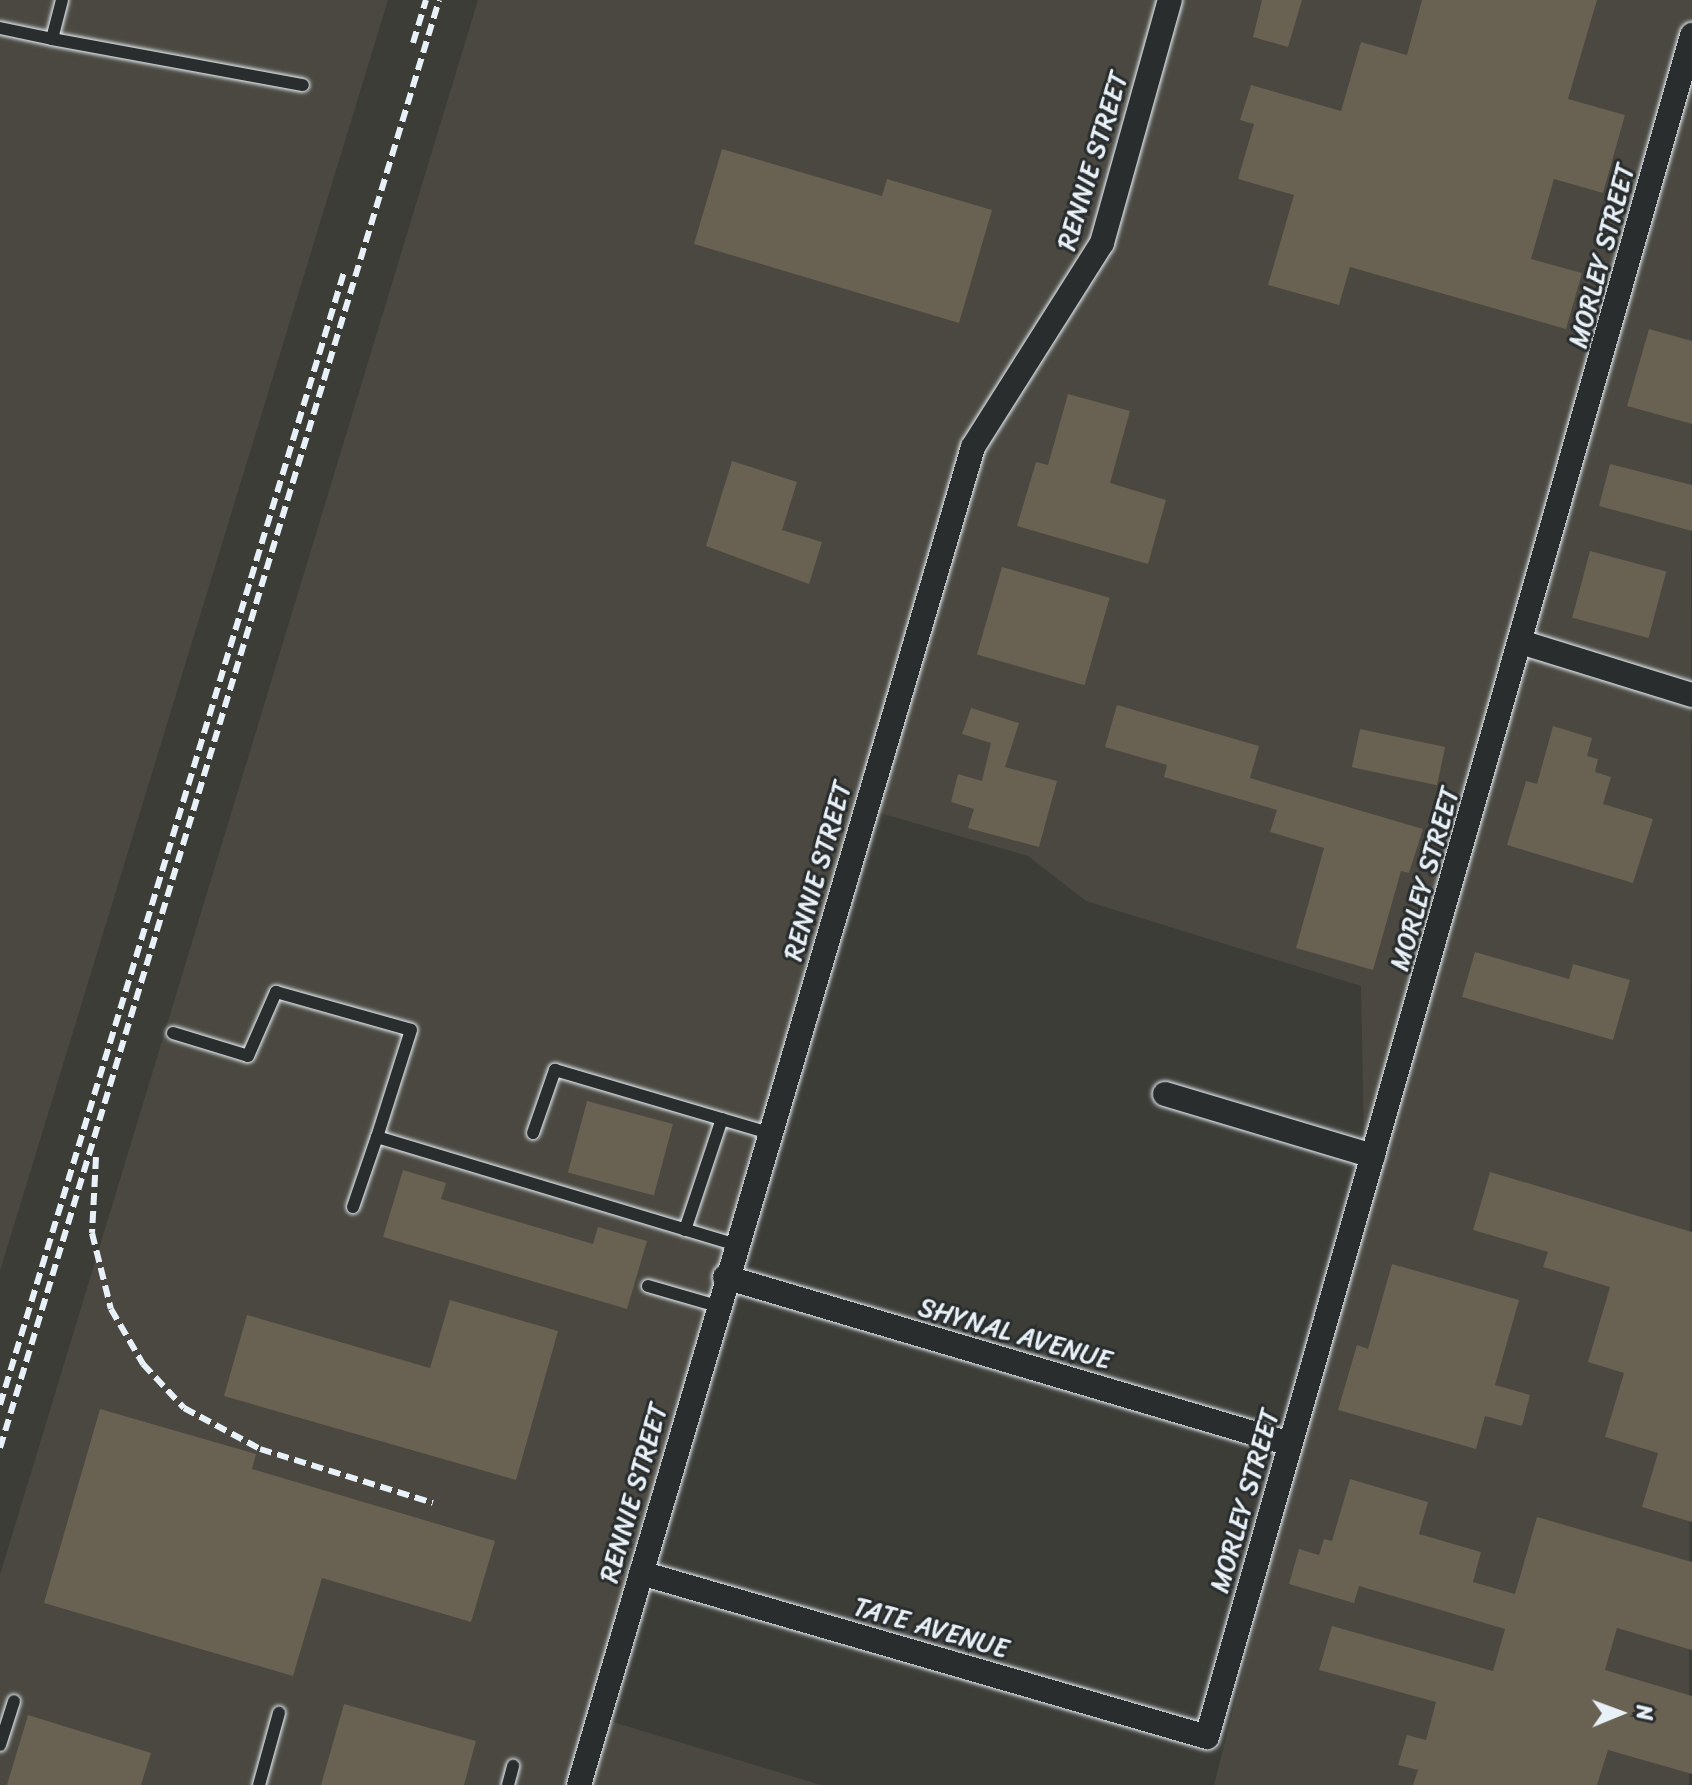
<!DOCTYPE html>
<style>
body{margin:0}
#map{position:relative;width:1692px;height:1785px;overflow:hidden;background:#3d3d38;font-family:Sriracha,sans-serif}
div>[style]{position:absolute}
.built>*{inset:0;background:#4a4840}
.building>*{inset:0;background:#696151;transform-origin:0 0}
.roads{filter:drop-shadow(0 0 2px #e8f1f8) drop-shadow(0 0 2px #e8f1f8)}
.lane>*{height:12px;margin:-6px;padding:0 6px;transform-origin:6px;border-radius:6px;background:#2a2d2e}
.street>*{height:24px;margin:-12px;padding:0 12px;transform-origin:12px;border-radius:12px;background:#2a2d2e}
.rail>*{height:6px;margin-top:-3px;transform-origin:0;background:repeating-linear-gradient(90deg,#e8f1f8 0 12px,transparent 0 18px)}
span{translate:-50% -50%;white-space:nowrap;text-align:center;line-height:1.15;-webkit-text-stroke:6px #2a2d2e;paint-order:stroke}
.street-label{font-size:26px;color:#e8f1f8}
.north{position:absolute;left:1580px;top:1673px;width:80px;height:80px;-webkit-text-stroke:6px #2a2d2e;paint-order:stroke;rotate:89deg;font-size:22px;font-weight:700;line-height:32px;text-align:center;color:#e8f1f8}
.north::after{content:'';display:block;margin:auto;width:28px;height:36px;background:#e8f1f8;clip-path:polygon(50% 0,100% 100%,50% 72%,0 100%)}
</style>
<div id="map">
<div class="built">
<i style="clip-path:polygon(0 0,388px 0,0 1271px)"></i>
<i style="clip-path:polygon(478px 0,1692px 0,1689px 1785px,1214px 1785px,1365px 1195px,1361px 986px,1086px 901px,1028px 856px,880px 813px,731px 1280px,629px 1556px,603px 1719px,821px 1785px,0 1785px,0 1575px)"></i>
</div>
<div class="building">
<i style="clip-path:polygon(1262px 0,1302px 0,1288px 47px,1253px 37px)"></i>
<i style="clip-path:polygon(1422px 0,1597px 0,1568px 99px,1625px 115px,1603px 193px,1554px 179px,1531px 259px,1582px 273px,1566px 329px,1350px 267px,1339px 305px,1268px 285px,1294px 195px,1238px 179px,1254px 124px,1240px 120px,1251px 85px,1341px 111px,1361px 42px,1407px 55px)"></i>
<i style="clip-path:polygon(722px 149px,882px 196px,887px 179px,992px 210px,959px 323px,694px 244px)"></i>
<i style="clip-path:polygon(1649px 329px,1692px 341px,1692px 424px,1627px 406px)"></i>
<i style="clip-path:polygon(1068px 394px,1130px 411px,1110px 483px,1166px 500px,1148px 564px,1017px 526px,1036px 462px,1048px 465px)"></i>
<i style="clip-path:polygon(732px 461px,797px 482px,782px 530px,822px 542px,809px 584px,706px 546px)"></i>
<i style="clip-path:polygon(1610px 464px,1692px 485px,1692px 531px,1599px 506px)"></i>
<i style="left:1590px;top:551px;width:79px;height:69px;rotate:15deg"></i>
<i style="left:1002px;top:567px;width:112px;height:91px;rotate:16deg"></i>
<i style="clip-path:polygon(1117px 705px,1259px 746px,1250px 778px,1423px 829px,1409px 873px,1401px 871px,1373px 970px,1296px 948px,1324px 848px,1270px 832px,1277px 810px,1164px 777px,1167px 765px,1105px 747px)"></i>
<i style="clip-path:polygon(971px 708px,1019px 723px,1005px 767px,1057px 781px,1039px 847px,968px 828px,974px 809px,951px 802px,958px 774px,982px 781px,991px 743px,962px 734px)"></i>
<i style="clip-path:polygon(1553px 726px,1592px 738px,1587px 756px,1598px 759px,1595px 772px,1611px 777px,1603px 804px,1653px 819px,1633px 883px,1507px 845px,1526px 781px,1537px 784px)"></i>
<i style="left:1360px;top:729px;width:87px;height:39px;rotate:12deg"></i>
<i style="clip-path:polygon(1475px 952px,1569px 979px,1573px 964px,1630px 980px,1613px 1040px,1462px 997px)"></i>
<i style="left:587px;top:1101px;width:89px;height:74px;rotate:15deg"></i>
<i style="clip-path:polygon(403px 1170px,446px 1183px,441px 1199px,593px 1244px,598px 1227px,647px 1241px,627px 1309px,383px 1237px)"></i>
<i style="clip-path:polygon(1490px 1172px,1692px 1232px,1692px 1522px,1642px 1507px,1658px 1453px,1605px 1437px,1624px 1373px,1588px 1362px,1610px 1287px,1543px 1267px,1548px 1252px,1473px 1230px)"></i>
<i style="clip-path:polygon(1392px 1264px,1519px 1300px,1495px 1385px,1530px 1395px,1522px 1426px,1485px 1416px,1476px 1449px,1338px 1410px,1357px 1345px,1368px 1349px)"></i>
<i style="clip-path:polygon(450px 1300px,558px 1331px,516px 1480px,224px 1396px,247px 1315px,430px 1368px)"></i>
<i style="clip-path:polygon(100px 1409px,256px 1454px,252px 1469px,495px 1541px,471px 1622px,322px 1578px,293px 1676px,44px 1603px)"></i>
<i style="clip-path:polygon(1350px 1479px,1428px 1502px,1419px 1534px,1481px 1552px,1473px 1582px,1515px 1594px,1537px 1517px,1692px 1562px,1692px 1650px,1617px 1628px,1605px 1670px,1692px 1696px,1692px 1774px,1608px 1750px,1597px 1785px,1413px 1785px,1418px 1770px,1398px 1765px,1407px 1735px,1426px 1740px,1436px 1702px,1319px 1670px,1332px 1626px,1493px 1671px,1505px 1629px,1359px 1586px,1354px 1603px,1289px 1584px,1299px 1549px,1319px 1555px,1324px 1539px,1332px 1541px)"></i>
<i style="clip-path:polygon(344px 1704px,476px 1741px,464px 1785px,321px 1785px)"></i>
<i style="clip-path:polygon(28px 1715px,151px 1753px,141px 1785px,7px 1785px)"></i>
</div>
<div class="roads">
<div class="lane">
<i style="left:62px;top:0;width:40px;rotate:104.4deg"></i>
<i style="left:52px;top:39px;width:255px;rotate:10.4deg"></i>
<i style="left:0;top:28px;width:53px;rotate:11.9deg"></i>
<i style="left:173px;top:1033px;width:78px;rotate:17deg"></i>
<i style="left:248px;top:1056px;width:70px;rotate:-66.4deg"></i>
<i style="left:276px;top:992px;width:140px;rotate:15.7deg"></i>
<i style="left:411px;top:1030px;width:112px;rotate:107.6deg"></i>
<i style="left:377px;top:1137px;width:372px;rotate:16.7deg"></i>
<i style="left:533px;top:1133px;width:67px;rotate:-70.8deg"></i>
<i style="left:555px;top:1070px;width:223px;rotate:16.4deg"></i>
<i style="left:353px;top:1207px;width:74px;rotate:-71.1deg"></i>
<i style="left:685px;top:1230px;width:117px;rotate:-71.6deg"></i>
<i style="left:648px;top:1286px;width:72px;rotate:16.2deg"></i>
<i style="left:0;top:1745px;width:46px;rotate:-72.3deg"></i>
<i style="left:259px;top:1785px;width:75px;rotate:-74.5deg"></i>
<i style="left:508px;top:1785px;width:20px;rotate:-75deg"></i>
</div>
<div class="street">
<i style="left:1524px;top:643px;width:176px;rotate:17.2deg"></i>
<i style="left:1165px;top:1094px;width:217px;rotate:16.6deg"></i>
<i style="left:725px;top:1277px;width:589px;rotate:16.47deg"></i>
<i style="left:641px;top:1573px;width:589px;rotate:16.16deg"></i>
<i style="left:1207px;top:1737px;width:1770px;rotate:-74.09deg"></i>
<i style="left:579px;top:1785px;width:1395px;rotate:-73.59deg"></i>
<i style="left:973px;top:447px;width:241px;rotate:-57.7deg"></i>
<i style="left:1102px;top:243px;width:252px;rotate:-74.4deg"></i>
</div>
</div>
<div class="rail">
<i style="left:413px;top:43px;width:45px;rotate:-73.2deg"></i>
<i style="left:96px;top:1157px;width:76px;rotate:93deg"></i>
<i style="left:92px;top:1233px;width:78px;rotate:76deg"></i>
<i style="left:111px;top:1309px;width:64px;rotate:59.8deg"></i>
<i style="left:143px;top:1364px;width:60px;rotate:47deg"></i>
<i style="left:184px;top:1408px;width:86px;rotate:28.3deg"></i>
<i style="left:260px;top:1449px;width:181px;rotate:17.3deg"></i>
<i style="left:0;top:1405px;width:1184px;rotate:-73.11deg"></i>
<i style="left:0;top:1448px;width:1513px;rotate:-73.13deg"></i>
</div>
<div class="street-label">
<span style="left:1093px;top:161px;rotate:-73deg">RENNIE STREET</span>
<span style="left:1602px;top:256px;rotate:-75deg">MORLEY STREET</span>
<span style="left:818px;top:871px;rotate:-74deg">RENNIE STREET</span>
<span style="left:1425px;top:879px;rotate:-74deg">MORLEY STREET</span>
<span style="left:1015px;top:1334px;rotate:16deg">SHYNAL AVENUE</span>
<span style="left:634px;top:1493px;rotate:-74deg">RENNIE STREET</span>
<span style="left:1245px;top:1501px;rotate:-74deg">MORLEY STREET</span>
<span style="left:931px;top:1628px;rotate:16deg">TATE AVENUE</span>
</div>
<div class="north">N</div>
</div>
